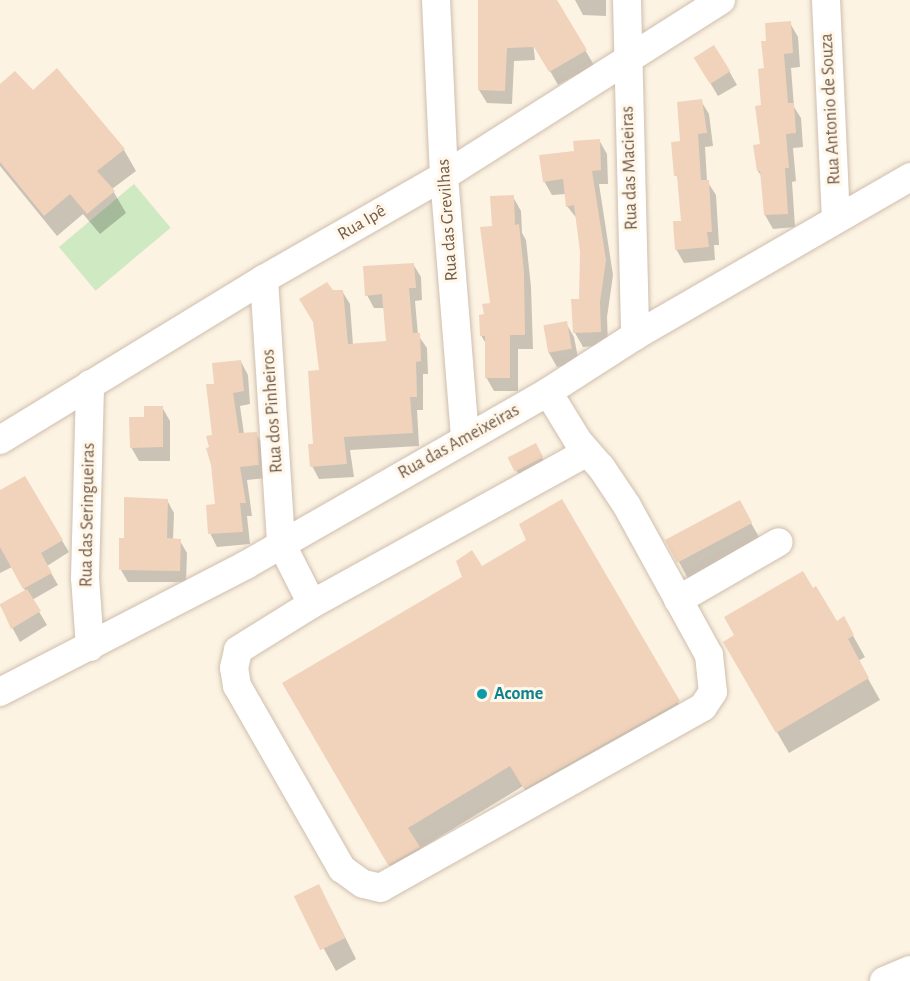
<!DOCTYPE html>
<meta charset="utf-8">
<style>
body{margin:0}
#map{position:relative;width:910px;height:981px;overflow:hidden;background:#fcf3e3;font-family:"Alegreya Sans",sans-serif}
div>[style]{position:absolute}
.green>*{inset:0;background:#cfe9c2;transform-origin:0 0}
.shadow>*{inset:0;background:#0003}
.building>*{inset:0;background:#f1d3bb;transform-origin:0 0}
.roads{filter:drop-shadow(0 0 2px #cfbead) drop-shadow(0 0 2px #cfbead)}
.minor>*{height:28px;margin:-14px;padding:0 14px;transform-origin:14px;border-radius:14px;background:#fff}
.dots>*{width:16px;height:16px;translate:-50% -50%;box-sizing:border-box;border:3px solid #fff7e9;border-radius:50%}
span{translate:-50% -50%;white-space:nowrap;text-align:center;line-height:1.15;-webkit-text-stroke:6px #fff7e9;paint-order:stroke}
.street-label{font-size:18px;color:#735b49}
.culture-label{font-size:18px;color:#0d838f;font-weight:700}
.left{translate:0 -50%;text-align:left}
</style>
<div id="map">
<div class="green">
<i style="left:134px;top:184px;width:57px;height:98px;rotate:50deg"></i>
</div>
<div class="shadow">
<i style="clip-path:polygon(479px 0,519px 0,566px 18px,594px 65px,558px 85px,533px 41px,535px 60px,514px 61px,512px 104px,487px 103px,479px 90px)"></i>
<i style="clip-path:polygon(575px 0,606px 0,606px 16px,583px 15px)"></i>
<i style="clip-path:polygon(790px 23px,798px 37px,800px 67px,791px 68px,794px 107px,801px 118px,803px 147px,793px 148px,796px 181px,792px 182px,795px 227px,773px 229px,765px 215px,762px 177px,758px 171px,768px 43px)"></i>
<i style="clip-path:polygon(696px 59px,729px 71px,737px 85px,718px 96px)"></i>
<i style="clip-path:polygon(0 86px,33px 92px,124px 150px,136px 171px,112px 189px,126px 213px,100px 234px,83px 214px,57px 236px,0 166px)"></i>
<i style="clip-path:polygon(701px 101px,709px 114px,713px 146px,705px 147px,707px 181px,716px 195px,719px 245px,714px 245px,715px 260px,684px 263px,676px 249px,682px 222px,679px 181px,676px 175px,682px 142px)"></i>
<i style="clip-path:polygon(599px 140px,607px 154px,608px 184px,599px 184px,613px 275px,607px 317px,608px 345px,583px 347px,575px 333px,581px 300px,582px 252px,578px 220px,567px 206px,566px 194px,552px 195px,544px 181px,576px 152px)"></i>
<i style="clip-path:polygon(513px 197px,521px 211px,522px 233px,526px 240px,531px 287px,533px 349px,518px 349px,518px 391px,494px 391px,486px 377px,486px 344px,481px 335px,486px 315px,492px 305px,493px 228px)"></i>
<i style="clip-path:polygon(413px 264px,421px 277px,422px 300px,415px 301px,418px 335px,427px 348px,428px 374px,423px 374px,423px 410px,417px 410px,419px 446px,350px 450px,354px 477px,319px 479px,312px 466px,320px 372px,332px 292px,342px 291px,350px 304px,353px 345px,387px 342px,384px 308px,374px 308px,367px 295px)"></i>
<i style="clip-path:polygon(566px 323px,574px 337px,579px 363px,557px 367px,549px 353px,545px 327px)"></i>
<i style="clip-path:polygon(241px 362px,248px 375px,250px 404px,240px 406px,244px 434px,256px 434px,264px 447px,266px 478px,247px 480px,252px 516px,247px 516px,250px 544px,217px 547px,210px 533px,217px 506px,211px 448px,216px 385px)"></i>
<i style="clip-path:polygon(162px 407px,170px 421px,170px 461px,139px 461px,131px 447px,145px 418px)"></i>
<i style="clip-path:polygon(535px 446px,547px 466px,529px 493px,510px 459px)"></i>
<i style="clip-path:polygon(24px 478px,69px 552px,47px 566px,58px 585px,32px 600px,47px 625px,20px 642px,0 605px,26px 592px,12px 567px,0 573px,0 493px)"></i>
<i style="clip-path:polygon(167px 500px,174px 513px,173px 540px,180px 541px,187px 553px,186px 582px,128px 582px,121px 570px,126px 540px)"></i>
<i style="clip-path:polygon(561px 501px,690px 723px,537px 809px,523px 786px,420px 849px,431px 868px,401px 885px,284px 684px,528px 541px)"></i>
<i style="clip-path:polygon(751px 523px,763px 544px,691px 584px,668px 542px)"></i>
<i style="clip-path:polygon(843px 618px,865px 657px,858px 661px,880px 700px,789px 753px,725px 642px,836px 623px)"></i>
<i style="clip-path:polygon(296px 898px,330px 907px,356px 959px,336px 971px)"></i>
</div>
<div class="building">
<i style="clip-path:polygon(478px 0,557px 0,587px 50px,549px 72px,534px 47px,507px 48px,505px 91px,478px 90px)"></i>
<i style="clip-path:polygon(791px 21px,793px 53px,784px 54px,788px 103px,794px 103px,796px 133px,786px 134px,789px 168px,785px 168px,788px 214px,764px 215px,760px 171px,757px 171px,753px 145px,760px 144px,755px 106px,761px 105px,758px 69px,764px 68px,761px 41px,766px 41px,765px 23px)"></i>
<i style="left:714px;top:45px;width:31px;height:24px;rotate:58deg"></i>
<i style="clip-path:polygon(57px 68px,125px 149px,97px 171px,115px 191px,87px 214px,70px 194px,44px 216px,0 162px,0 84px,15px 71px,33px 90px)"></i>
<i style="clip-path:polygon(702px 99px,707px 133px,698px 134px,701px 180px,709px 180px,712px 232px,707px 232px,709px 247px,675px 250px,673px 221px,681px 221px,677px 176px,674px 176px,671px 142px,680px 141px,677px 102px)"></i>
<i style="clip-path:polygon(600px 139px,601px 170px,592px 171px,606px 260px,600px 302px,601px 332px,573px 333px,571px 299px,579px 299px,580px 252px,574px 205px,566px 207px,563px 179px,543px 182px,539px 155px,574px 151px,573px 141px)"></i>
<i style="clip-path:polygon(514px 195px,515px 225px,519px 224px,524px 272px,525px 335px,510px 335px,510px 378px,485px 378px,485px 336px,480px 336px,479px 315px,484px 314px,482px 304px,490px 303px,480px 227px,492px 226px,490px 196px)"></i>
<i style="clip-path:polygon(414px 263px,416px 288px,409px 288px,413px 333px,420px 333px,421px 361px,416px 362px,417px 397px,410px 397px,413px 433px,344px 437px,347px 464px,310px 467px,308px 444px,313px 444px,308px 371px,319px 370px,313px 322px,299px 299px,327px 282px,333px 290px,343px 290px,348px 344px,386px 341px,382px 294px,365px 296px,363px 266px)"></i>
<i style="left:567px;top:321px;width:28px;height:24px;rotate:80deg"></i>
<i style="clip-path:polygon(241px 360px,244px 391px,233px 393px,239px 433px,257px 432px,259px 465px,240px 467px,246px 503px,240px 503px,243px 532px,208px 534px,206px 505px,215px 504px,211px 465px,206px 448px,209px 447px,206px 436px,212px 435px,206px 384px,214px 384px,212px 363px)"></i>
<i style="clip-path:polygon(144px 406px,163px 406px,163px 447px,130px 448px,129px 417px,144px 417px)"></i>
<i style="left:536px;top:443px;width:16px;height:32px;rotate:63deg"></i>
<i style="clip-path:polygon(25px 476px,63px 540px,41px 553px,52px 573px,23px 589px,0 547px,0 490px)"></i>
<i style="clip-path:polygon(124px 497px,168px 499px,167px 538px,181px 539px,180px 571px,119px 570px,119px 538px,124px 538px)"></i>
<i style="clip-path:polygon(562px 499px,680px 701px,524px 789px,510px 766px,408px 828px,420px 847px,388px 865px,282px 683px,462px 577px,456px 561px,472px 550px,482px 566px,526px 540px,519px 524px)"></i>
<i style="left:740px;top:500px;width:26px;height:85px;rotate:62deg"></i>
<i style="clip-path:polygon(803px 571px,813px 588px,816px 586px,837px 621px,844px 616px,854px 635px,848px 639px,869px 678px,776px 733px,723px 642px,734px 635px,724px 617px)"></i>
<i style="clip-path:polygon(27px 589px,41px 611px,11px 629px,0 604px)"></i>
<i style="left:319px;top:884px;width:60px;height:28px;rotate:64deg"></i>
</div>
<div class="roads">
<div class="minor">
<i style="left:436px;top:0;width:176px;rotate:87.4deg"></i>
<i style="left:444px;top:176px;width:264px;rotate:85.4deg"></i>
<i style="left:627px;top:0;width:336px;rotate:88.6deg"></i>
<i style="left:826px;top:0;width:217px;rotate:87.4deg"></i>
<i style="left:264px;top:279px;width:265px;rotate:86.3deg"></i>
<i style="left:281px;top:543px;width:68px;rotate:63.1deg"></i>
<i style="left:548px;top:392px;width:57px;rotate:58.5deg"></i>
<i style="left:578px;top:441px;width:35px;rotate:49deg"></i>
<i style="left:601px;top:467px;width:47px;rotate:56.3deg"></i>
<i style="left:627px;top:506px;width:170px;rotate:61.2deg"></i>
<i style="left:709px;top:655px;width:37px;rotate:84deg"></i>
<i style="left:713px;top:692px;width:18px;rotate:124deg"></i>
<i style="left:703px;top:707px;width:369px;rotate:150.7deg"></i>
<i style="left:381px;top:888px;width:18px;rotate:-167deg"></i>
<i style="left:363px;top:884px;width:26px;rotate:-144deg"></i>
<i style="left:342px;top:869px;width:211px;rotate:-119.8deg"></i>
<i style="left:237px;top:686px;width:18px;rotate:-99deg"></i>
<i style="left:234px;top:668px;width:18px;rotate:-77deg"></i>
<i style="left:238px;top:650px;width:87px;rotate:-31.9deg"></i>
<i style="left:312px;top:604px;width:314px;rotate:-28.9deg"></i>
<i style="left:0;top:440px;width:309px;rotate:-31.4deg"></i>
<i style="left:264px;top:279px;width:207px;rotate:-29.8deg"></i>
<i style="left:444px;top:176px;width:328px;rotate:-32.4deg"></i>
<i style="left:678px;top:600px;width:116px;rotate:-29.9deg"></i>
<i style="left:90px;top:647px;width:69px;rotate:-94.1deg"></i>
<i style="left:85px;top:578px;width:194px;rotate:-88.5deg"></i>
<i style="left:0;top:692px;width:277px;rotate:-27.3deg"></i>
<i style="left:246px;top:565px;width:348px;rotate:-29.8deg"></i>
<i style="left:548px;top:392px;width:103px;rotate:-32.8deg"></i>
<i style="left:635px;top:336px;width:318px;rotate:-30deg"></i>
<i style="left:884px;top:981px;width:28px;rotate:-23deg"></i>
</div>
</div>
<div class="dots">
<i style="left:482px;top:694px;background:#0f9aa8"></i>
</div>
<div class="street-label">
<span style="left:831px;top:109px;rotate:-93deg">Rua Antonio de Souza</span>
<span style="left:630px;top:168px;rotate:-92deg">Rua das Macieiras</span>
<span style="left:448px;top:220px;rotate:-94deg">Rua das Grevilhas</span>
<span style="left:362px;top:223px;rotate:-30deg">Rua Ipê</span>
<span style="left:273px;top:411px;rotate:-94deg">Rua dos Pinheiros</span>
<span style="left:459px;top:442px;rotate:-29deg">Rua das Ameixeiras</span>
<span style="left:88px;top:515px;rotate:-89deg">Rua das Seringueiras</span>
</div>
<div class="culture-label">
<span class="left" style="left:494px;top:694px">Acome</span>
</div>
</div>
